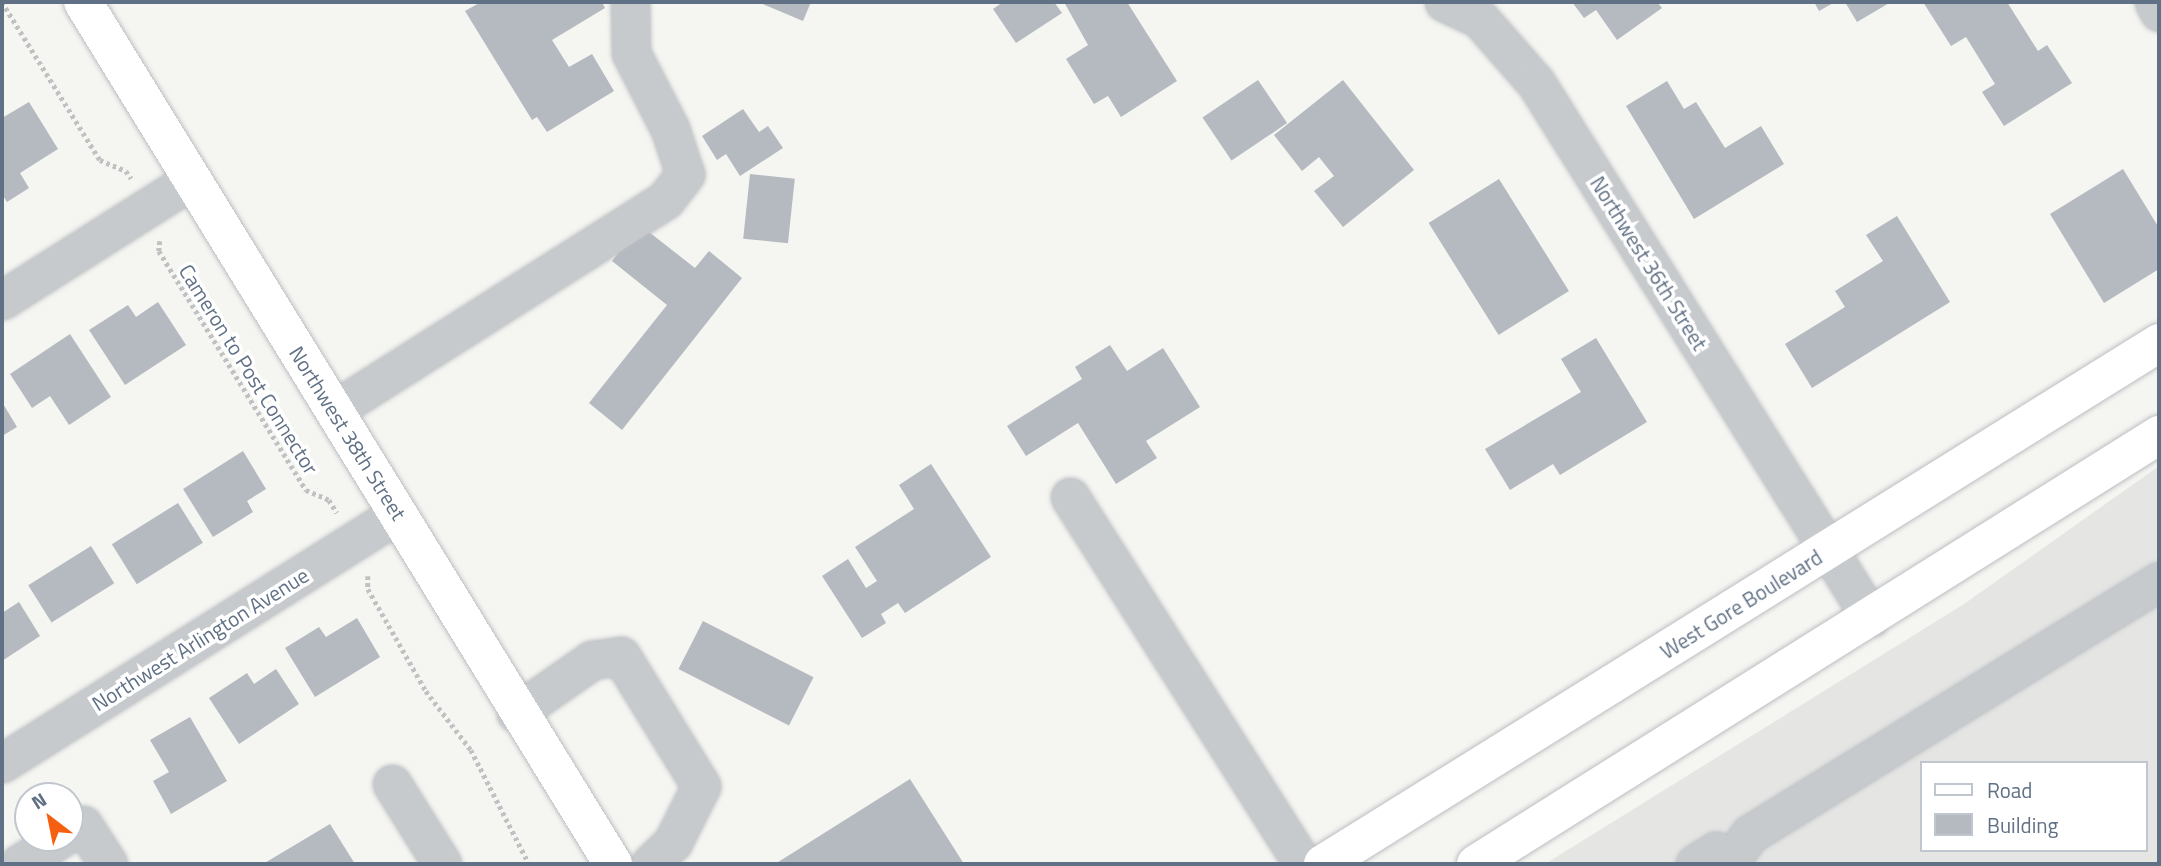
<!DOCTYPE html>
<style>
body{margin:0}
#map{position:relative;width:2161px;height:866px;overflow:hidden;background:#f5f5f1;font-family:"Titillium Web",sans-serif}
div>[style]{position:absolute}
.built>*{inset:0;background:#e5e6e4}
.building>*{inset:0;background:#b4bac0;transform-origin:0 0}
.path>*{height:4.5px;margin-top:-2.25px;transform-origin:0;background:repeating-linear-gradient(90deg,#c0c1c3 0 3.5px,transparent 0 7px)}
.roads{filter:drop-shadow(0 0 2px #bbbec2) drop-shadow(0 0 2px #bbbec2)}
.minor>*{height:37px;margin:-18.5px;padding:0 18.5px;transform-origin:18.5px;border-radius:18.5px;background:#c7cacd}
.major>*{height:38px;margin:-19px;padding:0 19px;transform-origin:19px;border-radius:19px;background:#fff}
span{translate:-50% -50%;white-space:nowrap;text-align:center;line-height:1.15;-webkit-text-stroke:7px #fff;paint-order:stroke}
.street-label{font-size:21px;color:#617185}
.frame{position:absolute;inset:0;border:4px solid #617185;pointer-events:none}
.legend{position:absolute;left:1920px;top:761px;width:228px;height:91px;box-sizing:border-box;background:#fff;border:2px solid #c0c6ce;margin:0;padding:9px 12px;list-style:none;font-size:21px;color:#617185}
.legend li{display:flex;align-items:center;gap:14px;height:35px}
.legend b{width:35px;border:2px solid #c0c6ce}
.north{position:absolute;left:14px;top:782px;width:70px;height:70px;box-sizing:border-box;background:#fff;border:2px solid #c0c6ce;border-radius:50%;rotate:328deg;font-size:19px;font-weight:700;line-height:28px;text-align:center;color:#617185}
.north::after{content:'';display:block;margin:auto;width:24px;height:32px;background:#f55f11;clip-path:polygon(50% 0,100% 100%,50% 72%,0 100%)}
</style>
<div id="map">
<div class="built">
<i style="clip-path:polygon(evenodd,2159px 466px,2159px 864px,1545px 864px,1964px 604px,2159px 466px,1921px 763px,2145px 763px,2145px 850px,1921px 850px,1921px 763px)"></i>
</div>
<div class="building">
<i style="clip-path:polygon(481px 2px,602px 2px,605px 8px,552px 40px,569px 67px,592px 54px,614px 91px,547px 132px,537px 117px,532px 120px,465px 11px)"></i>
<i style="clip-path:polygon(758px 2px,811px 2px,803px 21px)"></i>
<i style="clip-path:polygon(1003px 2px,1054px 2px,1062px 13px,1016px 43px,993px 9px)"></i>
<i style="clip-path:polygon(1064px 2px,1127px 2px,1177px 81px,1121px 117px,1108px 96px,1094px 104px,1066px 59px,1088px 45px)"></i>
<i style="clip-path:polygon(1572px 2px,1657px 2px,1662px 8px,1617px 40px,1596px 10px,1584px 18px)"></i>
<i style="clip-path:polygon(1814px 2px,1835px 2px,1819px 11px)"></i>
<i style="clip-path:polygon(1845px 2px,1891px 2px,1857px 22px)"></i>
<i style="clip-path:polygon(1923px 2px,2007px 2px,2038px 51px,2047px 45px,2072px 83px,2004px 126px,1982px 92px,1995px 84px,1966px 37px,1951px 46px)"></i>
<i style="left:1258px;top:80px;width:52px;height:67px;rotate:56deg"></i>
<i style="clip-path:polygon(1343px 80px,1414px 170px,1343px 227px,1314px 191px,1334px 176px,1319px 157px,1302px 171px,1274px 135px)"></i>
<i style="clip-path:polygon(1667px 81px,1684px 109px,1696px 102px,1725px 148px,1761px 126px,1784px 164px,1694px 219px,1626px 106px)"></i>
<i style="clip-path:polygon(29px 102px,58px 149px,20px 173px,29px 188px,7px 202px,2px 194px,2px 118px)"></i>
<i style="clip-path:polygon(743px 109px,759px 132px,768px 126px,783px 148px,740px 176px,726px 154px,717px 160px,702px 136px)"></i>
<i style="clip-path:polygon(2123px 169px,2159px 228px,2159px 269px,2104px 303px,2050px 214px)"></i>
<i style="left:750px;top:174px;width:45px;height:65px;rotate:6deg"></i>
<i style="left:1499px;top:179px;width:132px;height:83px;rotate:58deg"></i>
<i style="clip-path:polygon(1897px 216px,1950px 302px,1812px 388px,1785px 344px,1845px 307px,1835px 291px,1883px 261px,1866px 235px)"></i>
<i style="clip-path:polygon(640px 225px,695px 268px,709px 251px,742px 278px,622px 430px,589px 403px,667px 305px,612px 261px)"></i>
<i style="clip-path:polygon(158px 302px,186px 345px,125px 385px,89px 330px,128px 305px,136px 317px)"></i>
<i style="clip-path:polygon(70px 334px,111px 397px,69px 425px,50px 396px,32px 408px,10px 374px)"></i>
<i style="clip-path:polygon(1596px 338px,1647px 422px,1560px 475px,1553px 464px,1510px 490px,1485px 449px,1581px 392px,1561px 359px)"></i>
<i style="clip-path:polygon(1110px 345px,1127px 371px,1163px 348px,1200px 407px,1146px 441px,1157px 458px,1116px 484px,1078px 423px,1026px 456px,1007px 426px,1082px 379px,1075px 367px)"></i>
<i style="clip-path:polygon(2px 402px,17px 427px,2px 436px)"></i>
<i style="clip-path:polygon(243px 451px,266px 489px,247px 501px,253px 512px,213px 537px,183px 489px)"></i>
<i style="clip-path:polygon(931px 464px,991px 557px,905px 613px,898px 603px,881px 614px,886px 623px,862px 638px,822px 576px,848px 559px,866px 588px,877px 581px,855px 547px,914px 509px,899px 485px)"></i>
<i style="left:178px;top:503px;width:47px;height:78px;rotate:58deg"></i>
<i style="left:91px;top:546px;width:44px;height:74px;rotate:58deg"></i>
<i style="clip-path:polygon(19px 602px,40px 636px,2px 661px,2px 613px)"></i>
<i style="clip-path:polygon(357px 618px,380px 657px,315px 697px,285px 648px,319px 627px,326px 637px)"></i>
<i style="left:703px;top:621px;width:124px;height:54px;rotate:27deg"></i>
<i style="clip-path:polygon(276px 669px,299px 704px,239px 744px,209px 698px,247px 673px,254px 684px)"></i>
<i style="clip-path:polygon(190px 717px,227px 781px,171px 814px,153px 781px,169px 772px,150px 740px)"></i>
<i style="clip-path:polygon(910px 779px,964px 864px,775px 864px)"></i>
<i style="clip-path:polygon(330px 824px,355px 864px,263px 864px)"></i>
</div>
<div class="path">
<i style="left:2px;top:2px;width:186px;rotate:58.2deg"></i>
<i style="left:100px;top:160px;width:28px;rotate:23deg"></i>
<i style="left:126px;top:171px;width:9px;rotate:54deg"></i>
<i style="left:160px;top:241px;width:10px;rotate:96deg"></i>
<i style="left:159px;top:251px;width:281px;rotate:58.4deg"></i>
<i style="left:306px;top:490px;width:25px;rotate:23deg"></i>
<i style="left:329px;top:500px;width:15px;rotate:58deg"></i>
<i style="left:368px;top:576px;width:13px;rotate:90deg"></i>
<i style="left:368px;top:589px;width:117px;rotate:60.4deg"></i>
<i style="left:426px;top:691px;width:74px;rotate:52.7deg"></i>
<i style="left:471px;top:750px;width:128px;rotate:63deg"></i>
</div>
<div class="roads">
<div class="minor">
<i style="left:1444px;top:2px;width:38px;rotate:25deg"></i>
<i style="left:1479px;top:18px;width:86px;rotate:48.8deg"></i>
<i style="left:1536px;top:83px;width:631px;rotate:57.95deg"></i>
<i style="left:2154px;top:2px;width:11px;rotate:63deg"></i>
<i style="left:2px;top:300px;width:224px;rotate:-32.4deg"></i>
<i style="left:334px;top:410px;width:392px;rotate:-32.4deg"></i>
<i style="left:665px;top:200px;width:33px;rotate:-52deg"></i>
<i style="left:685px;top:174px;width:47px;rotate:-108.4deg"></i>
<i style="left:670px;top:129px;width:85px;rotate:-117.2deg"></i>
<i style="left:631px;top:53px;width:51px;rotate:-91.1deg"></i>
<i style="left:1070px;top:497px;width:435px;rotate:57.6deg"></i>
<i style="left:516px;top:713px;width:93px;rotate:-34.9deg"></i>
<i style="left:592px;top:660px;width:29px;rotate:-8deg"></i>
<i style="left:621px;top:656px;width:153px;rotate:58.4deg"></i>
<i style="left:701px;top:786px;width:63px;rotate:116.6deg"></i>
<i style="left:673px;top:842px;width:32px;rotate:136deg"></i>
<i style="left:2px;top:763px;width:468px;rotate:-32.2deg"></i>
<i style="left:392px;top:784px;width:94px;rotate:58deg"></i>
<i style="left:70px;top:833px;width:15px;rotate:-32deg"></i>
<i style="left:83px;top:825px;width:46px;rotate:57.3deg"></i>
<i style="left:19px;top:864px;width:49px;rotate:-31.8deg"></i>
<i style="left:1695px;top:864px;width:25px;rotate:-32deg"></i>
<i style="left:1716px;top:851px;width:16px;rotate:22deg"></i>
<i style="left:1728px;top:864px;width:37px;rotate:-54deg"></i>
<i style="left:1750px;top:834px;width:481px;rotate:-31.7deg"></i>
</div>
<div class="major">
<i style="left:83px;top:2px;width:1012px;rotate:58.41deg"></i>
<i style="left:1323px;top:864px;width:985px;rotate:-31.93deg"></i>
<i style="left:1476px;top:864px;width:807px;rotate:-32.13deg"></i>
</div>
</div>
<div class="street-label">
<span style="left:1649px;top:263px;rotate:58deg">Northwest 36th Street</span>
<span style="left:249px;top:369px;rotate:58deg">Cameron to Post Connector</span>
<span style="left:348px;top:433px;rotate:58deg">Northwest 38th Street</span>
<span style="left:1741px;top:604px;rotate:-32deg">West Gore Boulevard</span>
<span style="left:200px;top:639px;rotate:-32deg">Northwest Arlington Avenue</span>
</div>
<div class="frame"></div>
<ul class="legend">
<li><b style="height:9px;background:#fff"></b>Road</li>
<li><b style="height:19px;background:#b4bac0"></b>Building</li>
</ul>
<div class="north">N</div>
</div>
